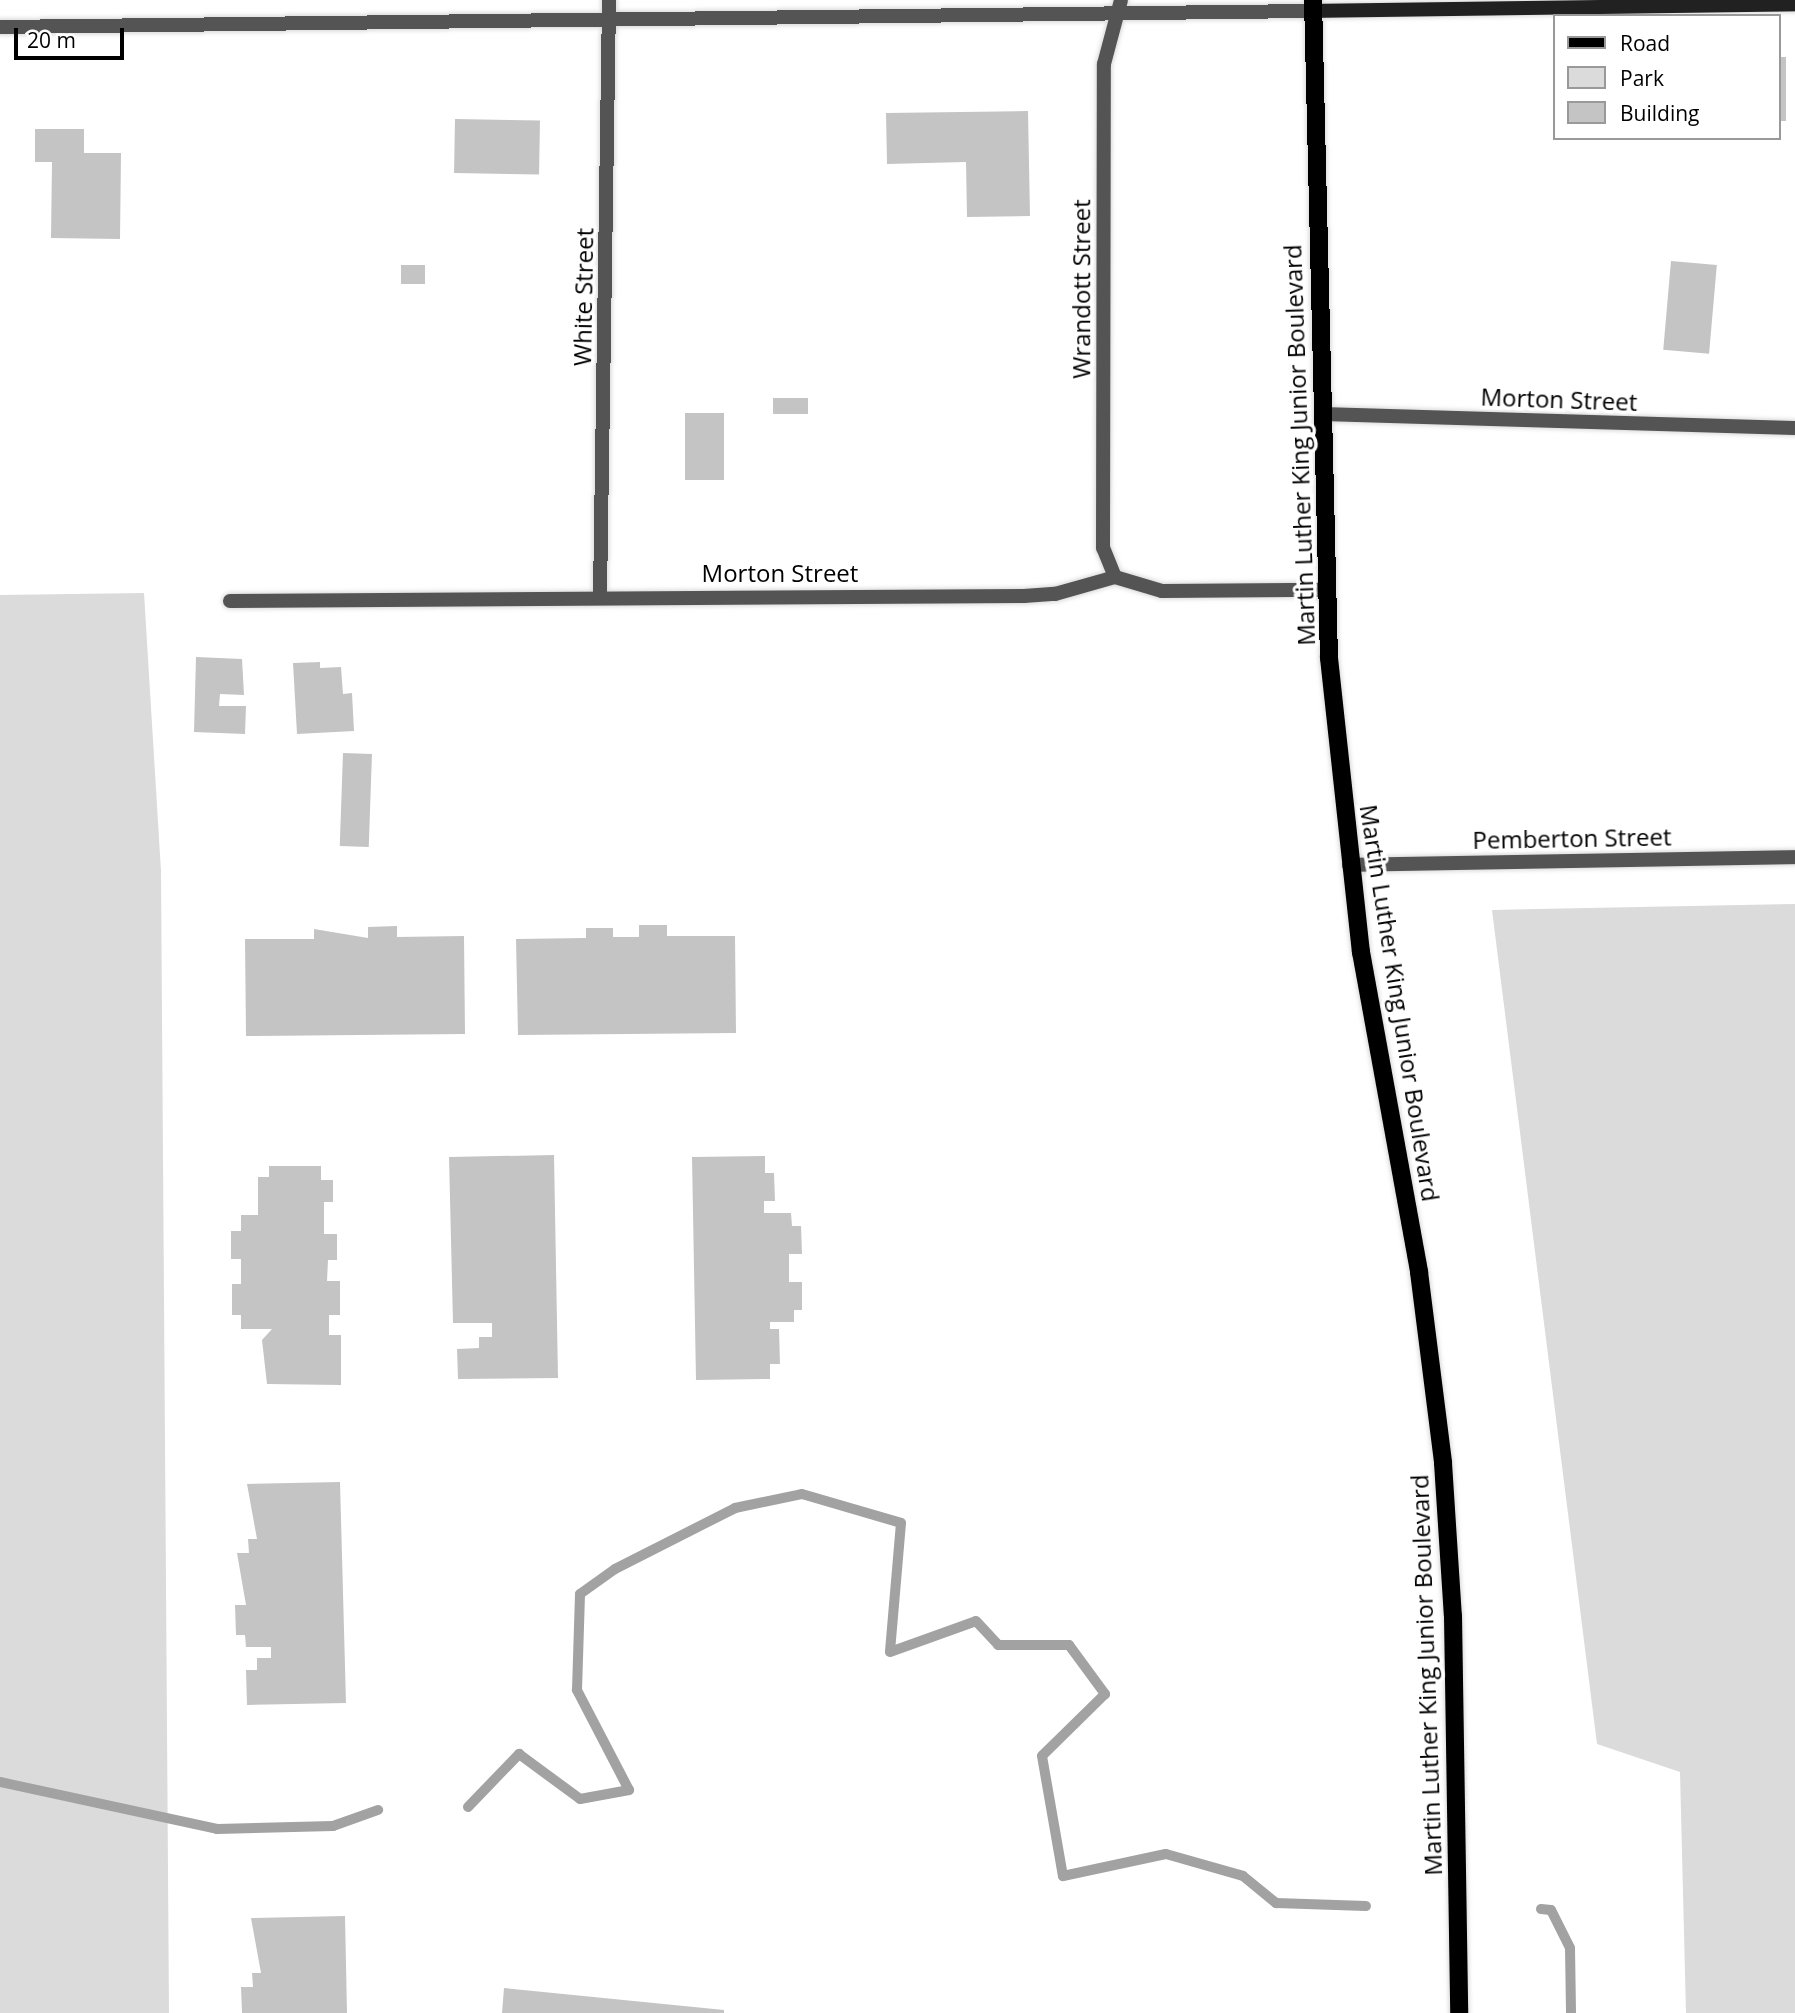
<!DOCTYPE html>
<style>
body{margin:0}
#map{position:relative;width:1795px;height:2013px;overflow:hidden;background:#fff;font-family:"Open Sans",sans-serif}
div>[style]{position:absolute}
.green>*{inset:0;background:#dbdbdb}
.stream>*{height:10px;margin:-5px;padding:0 5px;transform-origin:5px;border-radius:5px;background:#a2a2a2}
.building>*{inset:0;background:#c4c4c4;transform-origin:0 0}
.roads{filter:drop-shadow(0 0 2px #dbdbdb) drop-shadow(0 0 2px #dbdbdb)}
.street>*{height:14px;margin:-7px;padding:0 7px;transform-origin:7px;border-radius:7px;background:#545454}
.secondary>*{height:14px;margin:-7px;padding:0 7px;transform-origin:7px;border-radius:7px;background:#212121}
.primary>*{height:18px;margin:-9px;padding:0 9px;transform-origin:9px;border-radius:9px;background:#000}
span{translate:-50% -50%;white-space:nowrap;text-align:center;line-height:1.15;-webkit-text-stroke:7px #fff;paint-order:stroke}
.street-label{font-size:24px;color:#000}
.legend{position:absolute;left:1553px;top:14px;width:228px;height:126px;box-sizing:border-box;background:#fff;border:2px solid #999;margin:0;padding:9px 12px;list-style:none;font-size:21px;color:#000}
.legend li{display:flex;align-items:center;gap:14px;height:35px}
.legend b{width:35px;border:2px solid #999}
.scale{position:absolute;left:14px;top:28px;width:110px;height:32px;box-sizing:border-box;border:4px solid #000;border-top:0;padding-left:9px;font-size:21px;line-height:24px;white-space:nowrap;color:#000;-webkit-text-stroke:5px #fff;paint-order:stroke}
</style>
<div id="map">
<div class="green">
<i style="clip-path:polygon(144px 593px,161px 871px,169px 2013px,0 2013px,0 595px)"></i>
<i style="clip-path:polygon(1795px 904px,1795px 2013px,1686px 2013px,1680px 1772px,1597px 1744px,1492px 910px)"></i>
</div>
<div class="stream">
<i style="left:0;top:1782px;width:222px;rotate:12.2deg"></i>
<i style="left:217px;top:1829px;width:116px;rotate:-1.5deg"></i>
<i style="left:333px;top:1826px;width:48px;rotate:-19.6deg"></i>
<i style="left:468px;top:1807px;width:74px;rotate:-46.1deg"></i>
<i style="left:519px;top:1754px;width:76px;rotate:36.4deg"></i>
<i style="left:580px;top:1799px;width:50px;rotate:-10.4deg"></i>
<i style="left:629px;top:1790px;width:113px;rotate:-117.5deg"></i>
<i style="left:577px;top:1690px;width:96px;rotate:-88.2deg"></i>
<i style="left:580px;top:1594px;width:43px;rotate:-35.5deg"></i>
<i style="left:615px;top:1569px;width:135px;rotate:-26.9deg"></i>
<i style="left:735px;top:1508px;width:68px;rotate:-11.8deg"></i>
<i style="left:802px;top:1494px;width:103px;rotate:16.3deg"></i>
<i style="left:901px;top:1523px;width:129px;rotate:94.9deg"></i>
<i style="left:890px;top:1652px;width:91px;rotate:-19.8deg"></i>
<i style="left:976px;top:1621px;width:33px;rotate:47deg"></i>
<i style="left:998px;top:1645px;width:71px"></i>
<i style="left:1069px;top:1645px;width:61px;rotate:53.7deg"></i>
<i style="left:1105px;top:1694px;width:88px;rotate:135.5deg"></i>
<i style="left:1042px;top:1756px;width:122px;rotate:80.1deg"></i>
<i style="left:1063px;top:1876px;width:105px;rotate:-12.1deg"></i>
<i style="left:1166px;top:1854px;width:80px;rotate:15.9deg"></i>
<i style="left:1243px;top:1876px;width:43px;rotate:39.3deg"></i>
<i style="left:1276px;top:1903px;width:90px;rotate:1.9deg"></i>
<i style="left:1541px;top:1909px;width:10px;rotate:6deg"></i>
<i style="left:1551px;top:1910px;width:42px;rotate:63.4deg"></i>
<i style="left:1570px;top:1948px;width:65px;rotate:89.1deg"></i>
</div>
<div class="building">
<i style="left:1779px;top:57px;width:7px;height:64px"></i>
<i style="clip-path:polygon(1028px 111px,1030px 216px,967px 217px,966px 162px,887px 164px,886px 113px)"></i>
<i style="left:455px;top:119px;width:85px;height:54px;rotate:1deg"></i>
<i style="clip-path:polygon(35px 129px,84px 129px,84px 153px,121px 153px,120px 239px,51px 238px,52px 162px,35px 162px)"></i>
<i style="left:1671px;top:261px;width:46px;height:89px;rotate:5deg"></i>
<i style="left:401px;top:265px;width:24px;height:19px"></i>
<i style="left:808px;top:398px;width:16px;height:35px;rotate:90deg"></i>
<i style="left:685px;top:413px;width:39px;height:67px"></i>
<i style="clip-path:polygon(196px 657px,242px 659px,244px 695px,220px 694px,219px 706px,246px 706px,245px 734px,194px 732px)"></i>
<i style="clip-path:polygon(320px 662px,320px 668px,341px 667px,343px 694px,352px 693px,354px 731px,297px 734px,293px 663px)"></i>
<i style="left:343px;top:753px;width:29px;height:93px;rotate:2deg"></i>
<i style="clip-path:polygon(639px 925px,667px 925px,667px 936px,735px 936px,736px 1033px,518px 1035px,516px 939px,586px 938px,586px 928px,613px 928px,613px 937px,639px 937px)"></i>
<i style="clip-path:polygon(397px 926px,397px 937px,464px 936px,465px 1034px,246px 1036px,245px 939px,314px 939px,314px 929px,368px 938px,368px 927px)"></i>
<i style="clip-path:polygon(554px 1155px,558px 1378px,458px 1379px,457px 1349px,479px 1348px,479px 1337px,492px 1337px,492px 1323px,453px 1323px,449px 1157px)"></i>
<i style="clip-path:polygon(765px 1156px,765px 1173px,774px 1173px,775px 1201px,764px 1201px,764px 1213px,791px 1213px,792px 1226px,801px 1226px,802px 1254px,789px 1254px,789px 1282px,802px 1282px,802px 1310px,794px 1310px,794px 1322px,770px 1322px,770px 1329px,779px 1329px,780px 1364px,770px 1364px,770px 1379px,696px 1380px,692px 1157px)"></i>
<i style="clip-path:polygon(269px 1166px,321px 1166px,321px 1180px,333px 1180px,333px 1202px,324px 1202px,324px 1234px,337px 1234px,337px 1260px,328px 1260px,327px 1281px,340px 1281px,340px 1315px,329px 1315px,329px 1335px,341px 1335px,341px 1385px,267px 1384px,262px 1340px,272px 1329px,241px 1329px,241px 1315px,232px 1315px,232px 1284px,241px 1284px,241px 1259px,231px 1259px,231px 1231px,241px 1231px,241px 1215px,258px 1215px,258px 1177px,269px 1177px)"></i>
<i style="clip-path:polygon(340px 1482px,346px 1703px,247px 1705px,246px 1670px,257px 1670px,257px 1658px,271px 1658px,271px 1647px,246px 1647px,245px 1635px,236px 1635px,235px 1605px,246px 1605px,237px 1553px,249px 1553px,248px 1539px,257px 1539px,247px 1484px)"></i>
<i style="clip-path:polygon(345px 1916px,347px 2013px,242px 2013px,241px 1987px,253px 1987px,252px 1973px,261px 1973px,251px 1918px)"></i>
<i style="clip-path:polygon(504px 1988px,724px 2010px,724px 2013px,502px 2013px)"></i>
</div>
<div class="roads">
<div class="street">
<i style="left:0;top:27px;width:1313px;rotate:-0.7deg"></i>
<i style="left:1321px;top:414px;width:474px;rotate:1.7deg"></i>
<i style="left:1115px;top:577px;width:31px;rotate:-112deg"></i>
<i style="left:1103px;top:548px;width:484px;rotate:-89.9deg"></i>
<i style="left:1104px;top:64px;width:66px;rotate:-75.1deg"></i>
<i style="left:600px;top:595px;width:595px;rotate:-89.13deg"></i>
<i style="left:230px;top:601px;width:794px;rotate:-0.36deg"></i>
<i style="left:1024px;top:596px;width:31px;rotate:-4deg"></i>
<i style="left:1055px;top:594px;width:62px;rotate:-15.8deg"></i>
<i style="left:1115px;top:577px;width:49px;rotate:16.6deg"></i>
<i style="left:1162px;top:591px;width:163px;rotate:-0.4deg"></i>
<i style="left:1349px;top:865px;width:446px;rotate:-1deg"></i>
</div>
<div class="secondary">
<i style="left:1313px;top:11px;width:482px;rotate:-0.8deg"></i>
</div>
<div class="primary">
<i style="left:1313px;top:0;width:658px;rotate:88.61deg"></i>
<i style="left:1329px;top:658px;width:296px;rotate:83.8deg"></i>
<i style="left:1361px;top:952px;width:325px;rotate:79.7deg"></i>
<i style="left:1419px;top:1272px;width:193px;rotate:82.8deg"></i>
<i style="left:1443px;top:1463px;width:153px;rotate:86.3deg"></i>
<i style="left:1453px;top:1616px;width:397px;rotate:89.1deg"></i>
</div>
</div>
<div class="street-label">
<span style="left:1081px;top:289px;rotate:-90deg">Wrandott Street</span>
<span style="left:583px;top:297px;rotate:-89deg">White Street</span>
<span style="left:1559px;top:399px;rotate:2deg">Morton Street</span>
<span style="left:1299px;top:445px;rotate:-92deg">Martin Luther King Junior Boulevard</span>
<span style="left:780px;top:573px">Morton Street</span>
<span style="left:1572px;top:838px;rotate:-1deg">Pemberton Street</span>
<span style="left:1400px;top:1003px;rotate:81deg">Martin Luther King Junior Boulevard</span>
<span style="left:1426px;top:1675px;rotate:-92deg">Martin Luther King Junior Boulevard</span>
</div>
<ul class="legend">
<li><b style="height:9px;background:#000"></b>Road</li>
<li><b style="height:19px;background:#dbdbdb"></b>Park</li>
<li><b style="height:19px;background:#c4c4c4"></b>Building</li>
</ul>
<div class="scale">20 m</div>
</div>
